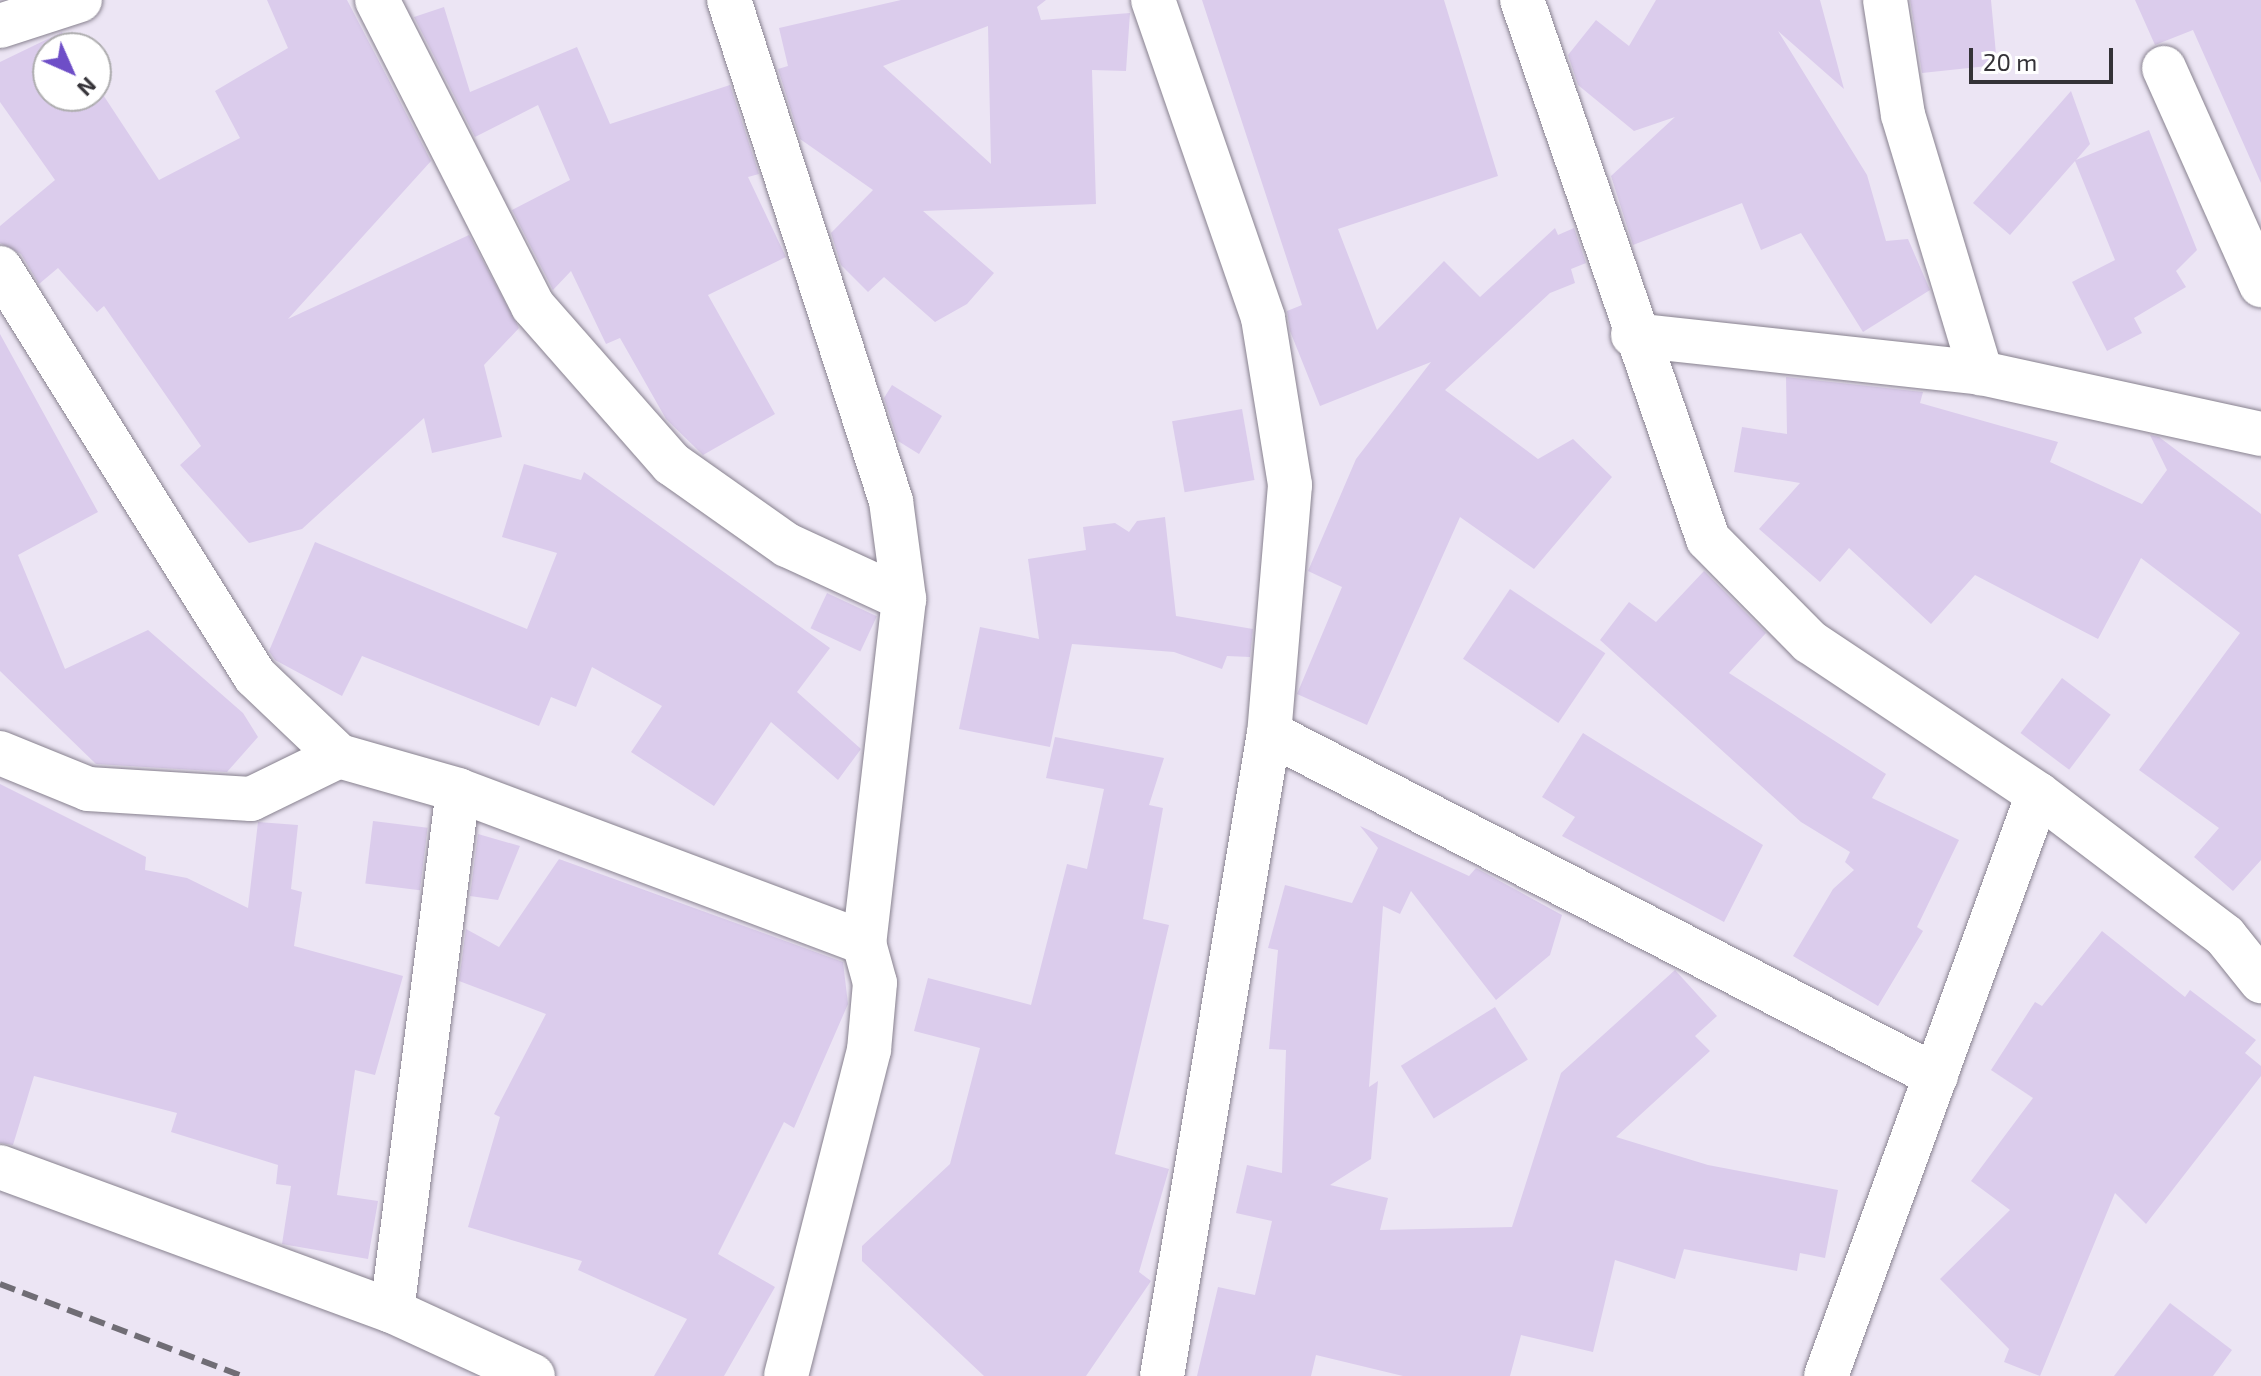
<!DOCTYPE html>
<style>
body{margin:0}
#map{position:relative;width:2261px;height:1376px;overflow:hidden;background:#ece5f4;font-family:"Exo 2",sans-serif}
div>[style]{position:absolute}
.building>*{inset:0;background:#dbccec;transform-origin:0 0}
.roads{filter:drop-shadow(0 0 2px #88828f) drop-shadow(0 0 2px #88828f)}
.minor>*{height:44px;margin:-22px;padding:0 22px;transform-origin:22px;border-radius:22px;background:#fff}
.rail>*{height:6px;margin-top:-3px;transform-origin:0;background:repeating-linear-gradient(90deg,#706d75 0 16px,transparent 0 24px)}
span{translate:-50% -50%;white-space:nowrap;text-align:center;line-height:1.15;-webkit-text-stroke:6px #fff;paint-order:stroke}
.north{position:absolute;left:32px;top:32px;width:80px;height:80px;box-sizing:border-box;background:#fff;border:2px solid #aeadaf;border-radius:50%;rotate:135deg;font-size:22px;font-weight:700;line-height:32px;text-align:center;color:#343237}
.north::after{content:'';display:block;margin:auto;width:28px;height:36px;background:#6e4ec7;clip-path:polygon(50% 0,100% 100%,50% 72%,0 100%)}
.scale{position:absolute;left:1969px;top:48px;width:144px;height:36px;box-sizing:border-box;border:4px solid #343237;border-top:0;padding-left:10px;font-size:24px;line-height:28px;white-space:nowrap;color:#343237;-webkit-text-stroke:6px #fff;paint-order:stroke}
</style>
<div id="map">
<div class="building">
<i style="clip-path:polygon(267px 0,347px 0,431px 161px,288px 319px,469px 235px,519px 328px,484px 365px,502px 437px,432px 453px,424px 418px,302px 529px,249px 543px,180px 465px,201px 446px,104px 306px,97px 312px,58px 268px,39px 284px,21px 254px,0 243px,0 226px,55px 180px,0 102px,0 62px,62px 32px,73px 48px,48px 48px,48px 96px,96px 96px,96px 84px,159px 180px,240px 138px,215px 91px,288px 48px)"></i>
<i style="clip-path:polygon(evenodd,901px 0,1046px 0,1037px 7px,1041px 20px,1130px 13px,1126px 71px,1092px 70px,1096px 204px,923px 211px,994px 273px,967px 304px,935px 322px,884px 277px,868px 292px,841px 265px,831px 233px,873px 190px,800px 139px,778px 69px,788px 66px,779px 28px,901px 0,988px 26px,991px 164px,883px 66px,988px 26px)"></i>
<i style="clip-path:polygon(1202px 0,1444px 0,1498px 176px,1338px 229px,1377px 330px,1444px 261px,1480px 297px,1555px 228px,1558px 235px,1574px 228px,1586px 263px,1571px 269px,1575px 283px,1550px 293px,1445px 390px,1538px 459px,1573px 439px,1612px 477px,1534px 569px,1460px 517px,1367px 725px,1297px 694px,1342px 587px,1308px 571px,1356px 459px,1431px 362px,1320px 406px,1290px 331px,1287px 311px,1302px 305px)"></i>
<i style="clip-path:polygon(1656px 0,1820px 0,1844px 89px,1778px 31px,1867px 175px,1886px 241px,1908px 239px,1930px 290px,1863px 332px,1801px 233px,1761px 250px,1742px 203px,1633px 245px,1611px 176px,1675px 117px,1634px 131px,1578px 85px,1568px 55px,1596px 20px,1629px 46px)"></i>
<i style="clip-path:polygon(1910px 0,1991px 0,1997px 65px,1922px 73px)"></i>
<i style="clip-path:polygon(2135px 0,2261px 0,2261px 183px,2193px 30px,2155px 45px)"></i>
<i style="clip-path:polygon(444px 7px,470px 92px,577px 47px,610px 124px,730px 85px,759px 174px,748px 177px,786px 257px,708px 295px,775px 414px,703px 455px,666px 419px,620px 338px,606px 344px,571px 271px,553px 290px,512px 210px,570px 180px,538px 105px,475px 137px,414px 17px)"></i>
<i style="clip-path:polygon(2071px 91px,2090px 144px,2076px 160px,2149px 130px,2197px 250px,2176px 271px,2186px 287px,2134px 318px,2142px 333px,2107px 351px,2072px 282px,2115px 260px,2075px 161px,2010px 235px,1973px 203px)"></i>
<i style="clip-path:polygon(0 334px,98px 512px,18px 555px,65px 669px,148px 630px,243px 713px,258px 737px,227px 772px,96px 764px,0 671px)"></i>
<i style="clip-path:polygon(1786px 377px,1923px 392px,1920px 403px,2058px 442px,2050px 462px,2142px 504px,2167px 470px,2150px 435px,2159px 437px,2261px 514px,2261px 860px,2233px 891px,2194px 857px,2219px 828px,2139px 770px,2240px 633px,2141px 558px,2098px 639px,1975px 575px,1931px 624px,1849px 548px,1820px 582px,1759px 529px,1800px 483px,1734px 472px,1742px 427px,1787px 434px)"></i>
<i style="clip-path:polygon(892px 385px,942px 416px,919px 454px,898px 441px,884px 398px)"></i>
<i style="left:1242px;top:409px;width:72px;height:71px;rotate:80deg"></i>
<i style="clip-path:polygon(524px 464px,581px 480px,584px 472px,830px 648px,797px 692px,861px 749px,838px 780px,771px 722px,714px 806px,631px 752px,662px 706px,592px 667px,576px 707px,551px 697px,539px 726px,362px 656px,342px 696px,275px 660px,269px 651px,315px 542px,527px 629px,557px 553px,502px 537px)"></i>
<i style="clip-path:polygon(1165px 517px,1176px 616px,1253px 629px,1250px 657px,1227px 656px,1222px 669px,1174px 652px,1072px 644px,1050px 747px,959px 729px,980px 627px,1039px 639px,1028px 559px,1086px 550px,1083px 527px,1115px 523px,1129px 532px,1137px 521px)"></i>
<i style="clip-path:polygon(1704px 571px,1766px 633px,1729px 673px,1886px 774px,1872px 798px,1959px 840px,1917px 927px,1923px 931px,1878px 1006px,1793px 956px,1833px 889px,1854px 870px,1845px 862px,1850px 852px,1801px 822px,1600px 640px,1629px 602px,1656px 622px)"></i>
<i style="left:1510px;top:589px;width:115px;height:84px;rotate:34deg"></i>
<i style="left:827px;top:593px;width:55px;height:39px;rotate:25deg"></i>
<i style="left:2062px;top:678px;width:61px;height:69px;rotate:37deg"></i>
<i style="clip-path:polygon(1583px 733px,1763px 845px,1724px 922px,1562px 836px,1575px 817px,1542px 797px)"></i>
<i style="clip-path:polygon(1055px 737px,1164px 758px,1149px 805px,1163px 808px,1143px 919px,1169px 925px,1115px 1154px,1169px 1169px,1139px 1272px,1151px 1281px,1086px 1376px,984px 1376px,862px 1261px,862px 1246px,950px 1164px,980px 1048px,914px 1031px,928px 978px,1031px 1005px,1067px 864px,1087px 869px,1104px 789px,1046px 778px)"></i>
<i style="clip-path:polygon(0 784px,146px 857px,145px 870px,187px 878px,248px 908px,258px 822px,298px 825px,291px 889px,302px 892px,294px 946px,403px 976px,375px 1075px,355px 1070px,337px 1195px,378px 1201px,368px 1259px,282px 1244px,291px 1186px,276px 1184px,278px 1165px,171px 1132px,177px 1113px,34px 1076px,13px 1145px,0 1143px)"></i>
<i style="left:373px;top:821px;width:55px;height:63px;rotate:7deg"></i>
<i style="clip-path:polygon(1360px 826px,1469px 876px,1476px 868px,1562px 915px,1550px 955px,1496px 1000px,1411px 891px,1400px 914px,1383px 906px,1369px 1087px,1378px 1081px,1371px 1159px,1330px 1185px,1388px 1198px,1380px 1230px,1512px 1227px,1561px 1073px,1675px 970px,1717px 1016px,1695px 1036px,1710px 1051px,1616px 1137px,1708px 1165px,1838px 1190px,1825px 1258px,1800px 1253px,1797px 1271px,1684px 1249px,1675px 1279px,1615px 1260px,1593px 1352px,1521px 1335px,1510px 1376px,1403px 1376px,1316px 1355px,1311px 1376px,1197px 1376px,1218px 1287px,1255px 1295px,1272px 1221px,1236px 1213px,1247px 1165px,1282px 1173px,1286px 1050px,1269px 1049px,1278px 950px,1268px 948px,1285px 885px,1352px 903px,1378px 848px)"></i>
<i style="clip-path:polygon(478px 834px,520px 846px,498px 900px,470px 896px)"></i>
<i style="clip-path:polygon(559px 859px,843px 962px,848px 1004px,794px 1128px,784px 1122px,718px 1254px,775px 1287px,724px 1376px,654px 1376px,687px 1319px,578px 1270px,582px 1261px,468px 1227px,500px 1117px,494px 1114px,546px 1014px,459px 981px,466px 929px,499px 947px)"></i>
<i style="clip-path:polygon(2102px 931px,2185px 997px,2190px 990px,2256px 1040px,2245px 1053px,2261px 1066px,2261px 1076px,2146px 1224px,2115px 1193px,2040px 1376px,2004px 1362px,2009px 1349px,1940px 1279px,2010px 1210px,1971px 1181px,2033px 1098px,1991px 1070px,2035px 1002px,2042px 1006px)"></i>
<i style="left:1495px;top:1007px;width:62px;height:111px;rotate:58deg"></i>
<i style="clip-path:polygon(2170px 1303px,2232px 1350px,2213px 1376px,2114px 1376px)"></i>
</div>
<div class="roads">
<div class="minor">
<i style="left:377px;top:0;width:343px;rotate:63deg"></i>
<i style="left:533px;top:306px;width:210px;rotate:48.7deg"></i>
<i style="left:672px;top:464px;width:141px;rotate:35.2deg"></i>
<i style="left:787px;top:545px;width:129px;rotate:24.8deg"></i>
<i style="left:729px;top:0;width:527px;rotate:72.08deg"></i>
<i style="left:891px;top:501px;width:99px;rotate:82.4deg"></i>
<i style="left:904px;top:599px;width:346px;rotate:96.6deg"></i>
<i style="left:864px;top:943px;width:41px;rotate:74.6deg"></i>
<i style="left:875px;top:983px;width:67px;rotate:95.1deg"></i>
<i style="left:869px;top:1050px;width:336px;rotate:104.3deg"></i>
<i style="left:1153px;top:0;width:336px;rotate:70.9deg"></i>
<i style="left:1263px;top:318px;width:169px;rotate:80.8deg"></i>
<i style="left:1290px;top:485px;width:249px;rotate:94.8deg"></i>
<i style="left:1269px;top:733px;width:652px;rotate:99.45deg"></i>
<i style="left:1522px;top:0;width:570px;rotate:70.96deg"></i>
<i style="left:1708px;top:539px;width:145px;rotate:45.3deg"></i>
<i style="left:1810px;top:642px;width:274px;rotate:33.7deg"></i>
<i style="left:2038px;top:794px;width:235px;rotate:37.2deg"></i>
<i style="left:2225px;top:936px;width:58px;rotate:51.3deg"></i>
<i style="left:1885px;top:0;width:116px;rotate:81.1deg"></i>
<i style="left:1903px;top:115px;width:270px;rotate:73.2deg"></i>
<i style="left:0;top:26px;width:84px;rotate:-18deg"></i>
<i style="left:2164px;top:68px;width:238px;rotate:65.9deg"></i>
<i style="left:0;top:268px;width:481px;rotate:58deg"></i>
<i style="left:255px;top:676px;width:116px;rotate:43.6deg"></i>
<i style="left:339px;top:756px;width:124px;rotate:15.9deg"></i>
<i style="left:458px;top:790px;width:434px;rotate:20.6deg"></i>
<i style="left:1633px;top:335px;width:350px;rotate:6.2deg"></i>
<i style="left:1981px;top:373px;width:287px;rotate:12.3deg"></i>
<i style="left:1269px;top:733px;width:750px;rotate:27.21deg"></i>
<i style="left:0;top:753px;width:95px;rotate:22.2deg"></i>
<i style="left:88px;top:789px;width:163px;rotate:3.5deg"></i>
<i style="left:251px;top:799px;width:98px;rotate:-26deg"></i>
<i style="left:0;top:1167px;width:418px;rotate:20.2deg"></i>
<i style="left:392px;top:1311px;width:155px;rotate:24.7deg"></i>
<i style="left:392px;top:1311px;width:525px;rotate:-82.78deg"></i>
<i style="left:1826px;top:1376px;width:619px;rotate:-69.99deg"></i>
</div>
</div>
<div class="rail">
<i style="left:0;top:1284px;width:259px;rotate:20.8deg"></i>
</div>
<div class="north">N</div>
<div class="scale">20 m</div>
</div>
